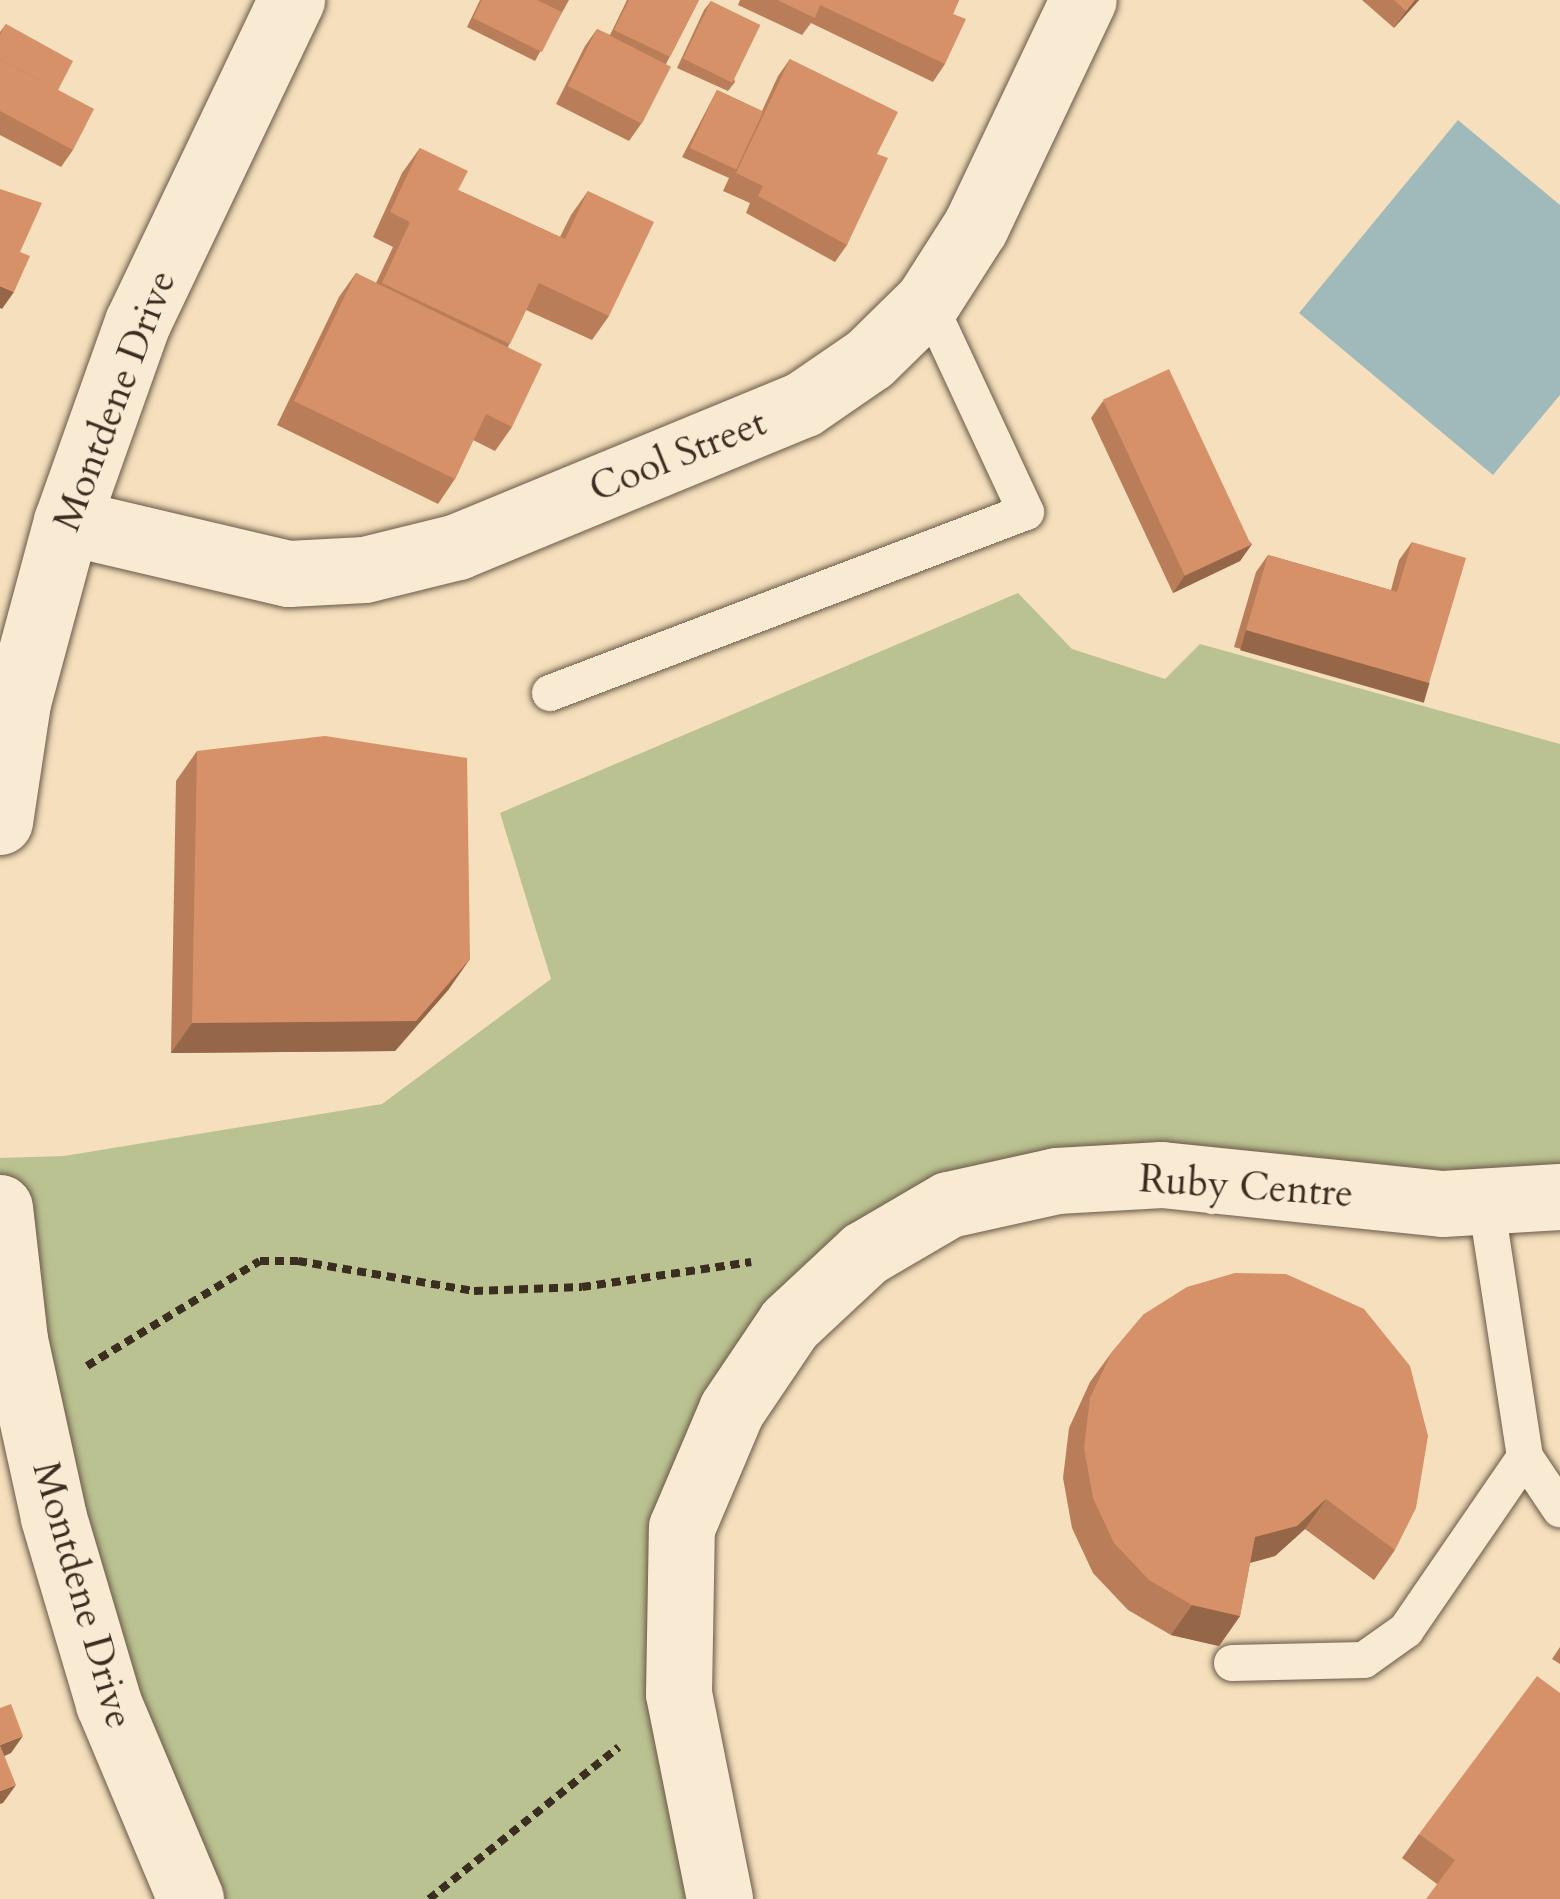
<!DOCTYPE html>
<style>
body{margin:0}
#map{position:relative;width:1560px;height:1899px;overflow:hidden;background:#f5dfbc;font-family:Cardo,serif}
div>[style]{position:absolute}
.green>*{inset:0;background:#bbc291}
.water>*{inset:0;background:#a0babb}
.path>*{height:8px;margin-top:-4px;transform-origin:0;background:repeating-linear-gradient(90deg,#3b2e21 0 9px,transparent 0 15px)}
.roads{filter:drop-shadow(0 0 3px #6a5a48) drop-shadow(0 0 3px #6a5a48)}
.lane>*{height:36px;margin:-18px;padding:0 18px;transform-origin:18px;border-radius:18px;background:#f8ead3}
.street>*{height:66px;margin:-33px;padding:0 33px;transform-origin:33px;border-radius:33px;background:#f8ead3}
.wall>*{inset:0;background:#b97d59}
.shaded-wall>*{inset:0;background:#966649;transform-origin:0 0}
.building>*{inset:0;background:#d79168;transform-origin:0 0}
span{translate:-50% -50%;white-space:nowrap;text-align:center;line-height:1.15;-webkit-text-stroke:12px #f8ead3;paint-order:stroke}
.street-label{font-size:39px;color:#3b2e21}
</style>
<div id="map">
<div class="green">
<i style="clip-path:polygon(1018px 593px,1072px 649px,1165px 679px,1200px 644px,1560px 744px,1560px 1203px,1162px 1178px,867px 1255px,684px 1529px,722px 1899px,193px 1899px,0 1204px,0 1158px,64px 1156px,382px 1104px,551px 979px,500px 813px)"></i>
</div>
<div class="water">
<i style="clip-path:polygon(1458px 120px,1560px 205px,1560px 395px,1493px 475px,1299px 313px)"></i>
</div>
<div class="path">
<i style="left:87px;top:1366px;width:202px;rotate:-31.3deg"></i>
<i style="left:260px;top:1261px;width:38px"></i>
<i style="left:298px;top:1261px;width:179px;rotate:9.7deg"></i>
<i style="left:474px;top:1291px;width:108px;rotate:-2.1deg"></i>
<i style="left:582px;top:1287px;width:171px;rotate:-8.4deg"></i>
<i style="left:429px;top:1899px;width:243px;rotate:-38.7deg"></i>
</div>
<div class="roads">
<div class="lane">
<i style="left:550px;top:693px;width:509px;rotate:-20.82deg"></i>
<i style="left:1026px;top:512px;width:232px;rotate:-115deg"></i>
<i style="left:1525px;top:1457px;width:63px;rotate:56.1deg"></i>
<i style="left:1232px;top:1663px;width:132px;rotate:-1.3deg"></i>
<i style="left:1364px;top:1660px;width:52px;rotate:-35.5deg"></i>
<i style="left:1406px;top:1630px;width:210px;rotate:-55.5deg"></i>
<i style="left:1525px;top:1457px;width:258px;rotate:-98.7deg"></i>
</div>
<div class="street">
<i style="left:67px;top:522px;width:228px;rotate:13.2deg"></i>
<i style="left:289px;top:574px;width:76px;rotate:-3deg"></i>
<i style="left:365px;top:570px;width:96px;rotate:-13.9deg"></i>
<i style="left:458px;top:547px;width:373px;rotate:-22.4deg"></i>
<i style="left:803px;top:405px;width:81px;rotate:-34.5deg"></i>
<i style="left:870px;top:359px;width:81px;rotate:-44.5deg"></i>
<i style="left:928px;top:302px;width:89px;rotate:-57.4deg"></i>
<i style="left:976px;top:227px;width:251px;rotate:-64.6deg"></i>
<i style="left:0;top:822px;width:120px;rotate:-81.4deg"></i>
<i style="left:18px;top:703px;width:188px;rotate:-74.9deg"></i>
<i style="left:67px;top:522px;width:211px;rotate:-70.4deg"></i>
<i style="left:138px;top:323px;width:358px;rotate:-64.5deg"></i>
<i style="left:0;top:1208px;width:133px;rotate:83.5deg"></i>
<i style="left:15px;top:1340px;width:182px;rotate:77.6deg"></i>
<i style="left:54px;top:1518px;width:194px;rotate:73.5deg"></i>
<i style="left:109px;top:1704px;width:212px;rotate:67.2deg"></i>
<i style="left:720px;top:1899px;width:209px;rotate:-101.3deg"></i>
<i style="left:679px;top:1694px;width:166px;rotate:-89deg"></i>
<i style="left:682px;top:1528px;width:128px;rotate:-67deg"></i>
<i style="left:732px;top:1410px;width:104px;rotate:-56deg"></i>
<i style="left:790px;top:1324px;width:103px;rotate:-43deg"></i>
<i style="left:865px;top:1254px;width:97px;rotate:-30.3deg"></i>
<i style="left:949px;top:1205px;width:111px;rotate:-12.5deg"></i>
<i style="left:1057px;top:1181px;width:105px;rotate:-3.3deg"></i>
<i style="left:1162px;top:1175px;width:282px;rotate:5.9deg"></i>
<i style="left:1443px;top:1204px;width:117px;rotate:-3.4deg"></i>
</div>
</div>
<div class="wall">
<i style="clip-path:polygon(480px 0,569px 0,535px 61px,467px 27px)"></i>
<i style="clip-path:polygon(627px 0,699px 0,666px 64px,641px 124px,629px 141px,556px 104px,585px 46px,597px 29px,610px 35px)"></i>
<i style="clip-path:polygon(740px 0,959px 0,953px 14px,945px 64px,933px 82px,811px 23px,802px 35px,738px 5px)"></i>
<i style="clip-path:polygon(1362px 0,1419px 0,1394px 28px)"></i>
<i style="clip-path:polygon(711px 1px,735px 82px,728px 91px,677px 68px,704px 10px)"></i>
<i style="clip-path:polygon(6px 24px,58px 90px,73px 150px,61px 167px,0 135px,0 32px)"></i>
<i style="clip-path:polygon(790px 59px,877px 154px,847px 245px,835px 262px,746px 213px,750px 203px,723px 191px,729px 178px,682px 157px,717px 90px,762px 111px,778px 76px)"></i>
<i style="clip-path:polygon(420px 148px,458px 190px,560px 237px,571px 215px,588px 191px,609px 316px,592px 340px,526px 310px,508px 347px,512px 427px,495px 451px,473px 440px,455px 479px,438px 504px,277px 425px,339px 297px,356px 273px,376px 283px,393px 247px,373px 237px,402px 173px)"></i>
<i style="clip-path:polygon(1103px 401px,1252px 544px,1240px 561px,1173px 593px,1091px 418px)"></i>
<i style="clip-path:polygon(1412px 542px,1429px 683px,1417px 700px,1234px 647px,1256px 572px,1268px 555px,1391px 590px,1399px 560px)"></i>
<i style="clip-path:polygon(197px 751px,449px 989px,395px 1051px,171px 1053px,176px 781px)"></i>
<i style="clip-path:polygon(1144px 1314px,1395px 1550px,1374px 1580px,1305px 1529px,1275px 1556px,1250px 1563px,1240px 1616px,1219px 1646px,1171px 1635px,1128px 1610px,1093px 1573px,1072px 1528px,1063px 1478px,1069px 1428px,1090px 1382px,1112px 1352px)"></i>
<i style="clip-path:polygon(1560px 1647px,1560px 1664px,1552px 1659px)"></i>
<i style="clip-path:polygon(1419px 1834px,1560px 1899px,1437px 1884px,1402px 1858px)"></i>
</div>
<div class="shaded-wall">
<i style="clip-path:polygon(1415px 0,1419px 0,1394px 28px,1406px 11px)"></i>
<i style="clip-path:polygon(0 286px,14px 292px,2px 309px,0 308px)"></i>
<i style="clip-path:polygon(1252px 544px,1240px 561px,1173px 593px,1185px 575px)"></i>
<i style="left:1246px;top:630px;width:191px;height:21px;rotate:16deg"></i>
<i style="clip-path:polygon(470px 959px,449px 989px,395px 1051px,171px 1053px,192px 1023px)"></i>
<i style="clip-path:polygon(1326px 1499px,1305px 1529px,1275px 1556px,1234px 1567px,1255px 1537px)"></i>
<i style="clip-path:polygon(1192px 1605px,1240px 1616px,1219px 1646px,1171px 1635px)"></i>
<i style="clip-path:polygon(23px 1736px,11px 1753px,0 1758px,0 1745px)"></i>
<i style="clip-path:polygon(16px 1785px,3px 1803px,0 1804px,0 1791px)"></i>
</div>
<div class="building">
<i style="clip-path:polygon(482px 0,537px 0,562px 12px,542px 52px,473px 18px)"></i>
<i style="clip-path:polygon(629px 0,699px 0,670px 57px,614px 30px)"></i>
<i style="clip-path:polygon(777px 0,959px 0,953px 14px,966px 19px,945px 64px,820px 5px,815px 18px)"></i>
<i style="clip-path:polygon(1394px 0,1415px 0,1406px 11px)"></i>
<i style="left:711px;top:1px;width:55px;height:64px;rotate:26deg"></i>
<i style="clip-path:polygon(6px 24px,73px 61px,58px 90px,0 59px,0 35px)"></i>
<i style="left:597px;top:29px;width:83px;height:64px;rotate:27deg"></i>
<i style="clip-path:polygon(0 59px,94px 109px,73px 150px,0 111px)"></i>
<i style="clip-path:polygon(790px 59px,898px 112px,877px 154px,888px 158px,847px 245px,758px 196px,763px 186px,736px 173px)"></i>
<i style="left:717px;top:90px;width:51px;height:64px;rotate:25deg"></i>
<i style="clip-path:polygon(420px 148px,468px 171px,458px 190px,565px 239px,588px 191px,654px 222px,609px 316px,539px 283px,510px 344px,382px 283px,410px 222px,390px 212px)"></i>
<i style="clip-path:polygon(0 189px,42px 203px,20px 252px,30px 256px,14px 292px,0 286px)"></i>
<i style="clip-path:polygon(356px 273px,542px 364px,512px 427px,486px 414px,455px 479px,294px 401px)"></i>
<i style="left:1169px;top:369px;width:194px;height:73px;rotate:65deg"></i>
<i style="clip-path:polygon(1412px 542px,1466px 558px,1429px 683px,1246px 630px,1268px 555px,1397px 592px)"></i>
<i style="clip-path:polygon(325px 736px,467px 758px,470px 959px,416px 1021px,192px 1023px,197px 751px)"></i>
<i style="clip-path:polygon(1235px 1273px,1286px 1274px,1364px 1309px,1410px 1366px,1428px 1436px,1416px 1508px,1395px 1550px,1326px 1499px,1297px 1526px,1255px 1537px,1240px 1616px,1192px 1605px,1149px 1580px,1114px 1543px,1093px 1498px,1084px 1448px,1090px 1398px,1112px 1352px,1144px 1314px,1187px 1287px)"></i>
<i style="clip-path:polygon(1537px 1676px,1560px 1693px,1560px 1899px,1426px 1899px,1455px 1860px,1419px 1834px)"></i>
<i style="clip-path:polygon(11px 1704px,23px 1736px,0 1745px,16px 1785px,0 1791px,0 1708px)"></i>
</div>
<div class="street-label">
<span style="left:115px;top:401px;rotate:-69deg">Montdene Drive</span>
<span style="left:678px;top:456px;rotate:-22deg">Cool Street</span>
<span style="left:1246px;top:1187px;rotate:4deg">Ruby Centre</span>
<span style="left:82px;top:1595px;rotate:74deg">Montdene Drive</span>
</div>
</div>
